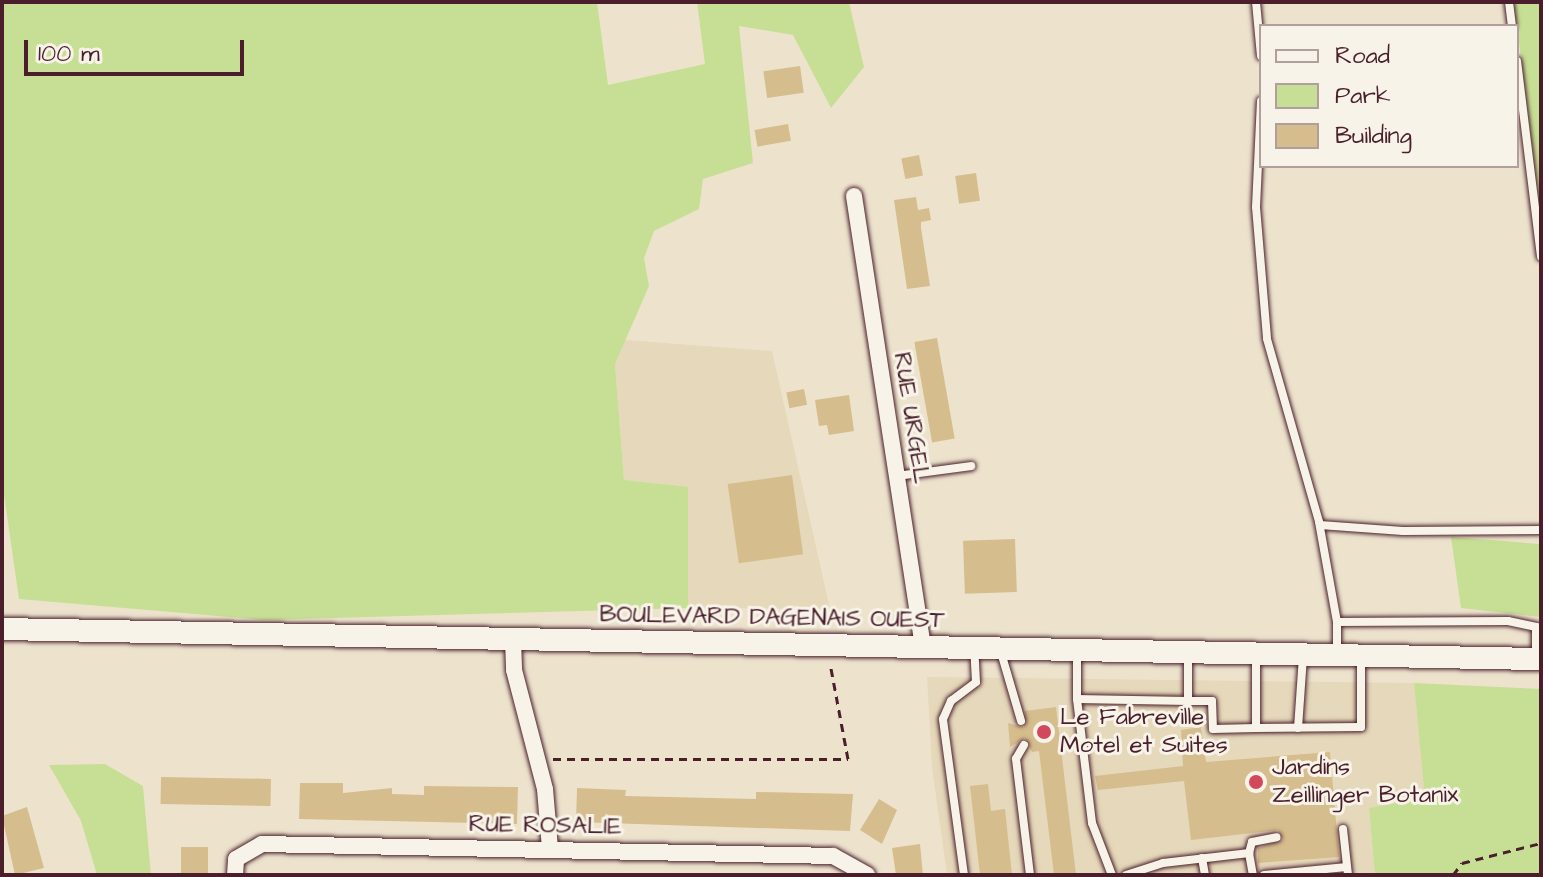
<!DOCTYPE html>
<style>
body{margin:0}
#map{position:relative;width:1543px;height:877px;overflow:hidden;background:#ede3cd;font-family:"Architects Daughter",sans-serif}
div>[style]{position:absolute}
.built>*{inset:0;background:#e6d8ba}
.green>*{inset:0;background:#c7df95}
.building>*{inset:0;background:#d6bd8d;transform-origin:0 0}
.path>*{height:3px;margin-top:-1.5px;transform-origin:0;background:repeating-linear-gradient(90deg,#4a1f2b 0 8px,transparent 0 14px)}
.roads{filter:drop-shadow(0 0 2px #4a1f2b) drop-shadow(0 0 2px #4a1f2b)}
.service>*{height:8px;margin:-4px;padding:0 4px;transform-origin:4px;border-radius:4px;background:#f7f3e8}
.minor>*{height:16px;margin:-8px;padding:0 8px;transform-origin:8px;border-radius:8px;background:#f7f3e8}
.secondary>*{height:22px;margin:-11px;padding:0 11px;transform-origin:11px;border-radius:11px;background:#f7f3e8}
.dots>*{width:22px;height:22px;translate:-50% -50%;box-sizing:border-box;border:4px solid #f7f3e8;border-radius:50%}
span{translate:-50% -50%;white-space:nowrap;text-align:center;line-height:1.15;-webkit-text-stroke:6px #f7f3e8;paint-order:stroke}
.street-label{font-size:24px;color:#4a1f2b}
.poi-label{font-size:24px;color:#4a1f2b}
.left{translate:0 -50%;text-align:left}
.frame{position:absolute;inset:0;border:4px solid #4a1f2b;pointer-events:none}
.legend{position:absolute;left:1259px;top:24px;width:260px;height:144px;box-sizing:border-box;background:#f7f3e8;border:2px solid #b29e9c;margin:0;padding:10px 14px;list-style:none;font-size:24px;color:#4a1f2b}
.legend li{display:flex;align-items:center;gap:16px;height:40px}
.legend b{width:40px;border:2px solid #b29e9c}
.scale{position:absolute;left:24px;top:40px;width:220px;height:36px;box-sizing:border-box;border:4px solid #4a1f2b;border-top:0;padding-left:10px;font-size:24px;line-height:28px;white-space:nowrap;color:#4a1f2b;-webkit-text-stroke:6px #f7f3e8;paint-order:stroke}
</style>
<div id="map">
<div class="built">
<i style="clip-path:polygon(625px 340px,772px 351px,830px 609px,688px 608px,688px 488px,624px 480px,615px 364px)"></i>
<i style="clip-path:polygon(927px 677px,1414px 683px,1426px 798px,1369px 809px,1375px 875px,947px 875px,932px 767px)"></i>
</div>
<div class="green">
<i style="clip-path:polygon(2px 2px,597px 2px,608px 85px,705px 64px,697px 2px,849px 2px,864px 67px,831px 108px,793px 35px,739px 26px,753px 163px,703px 179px,699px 209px,654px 231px,644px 258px,649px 286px,615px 364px,624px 480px,688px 487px,688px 608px,264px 620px,19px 599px,2px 481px)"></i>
<i style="clip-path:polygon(1511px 2px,1541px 2px,1541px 224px,1517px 26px)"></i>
<i style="clip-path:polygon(1451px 537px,1541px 544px,1541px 617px,1461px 608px)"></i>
<i style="clip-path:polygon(1414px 683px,1541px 689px,1541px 875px,1375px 875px,1369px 808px,1425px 798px)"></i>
<i style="clip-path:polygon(105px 764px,143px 786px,151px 875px,97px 875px,81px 821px,49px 765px)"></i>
</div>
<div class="building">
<i style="left:800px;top:66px;width:27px;height:37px;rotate:82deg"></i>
<i style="left:788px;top:124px;width:17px;height:34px;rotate:80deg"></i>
<i style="left:919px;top:155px;width:21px;height:18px;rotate:79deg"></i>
<i style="left:976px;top:173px;width:28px;height:21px;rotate:82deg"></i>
<i style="clip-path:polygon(916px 197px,918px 210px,929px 208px,931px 220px,921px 222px,921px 228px,930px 286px,907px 289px,894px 200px)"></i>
<i style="left:937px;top:338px;width:102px;height:23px;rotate:80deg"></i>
<i style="left:804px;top:389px;width:16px;height:18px;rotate:79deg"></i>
<i style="clip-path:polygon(849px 395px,854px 431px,829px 435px,827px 425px,819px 426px,815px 400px)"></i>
<i style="left:792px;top:475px;width:80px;height:65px;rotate:82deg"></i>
<i style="left:1015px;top:539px;width:53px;height:52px;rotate:88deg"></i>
<i style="clip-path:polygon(1056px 707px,1076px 875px,1054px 875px,1039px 751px,1032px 752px,1025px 738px,1010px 747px,1008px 723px,1024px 727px,1025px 711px)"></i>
<i style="clip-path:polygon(1201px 727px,1206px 762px,1330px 752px,1339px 857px,1258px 863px,1258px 848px,1283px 840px,1278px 830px,1191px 840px,1184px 781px,1098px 790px,1095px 776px,1183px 766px,1181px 730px)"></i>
<i style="left:161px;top:777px;width:110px;height:27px;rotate:1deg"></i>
<i style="clip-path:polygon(300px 783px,343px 783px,343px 793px,392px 788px,392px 794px,424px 795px,424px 786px,518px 787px,517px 824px,299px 819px)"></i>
<i style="clip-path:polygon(988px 784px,991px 811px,1005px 809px,1012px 875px,980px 875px,970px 786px)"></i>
<i style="clip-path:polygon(577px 788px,626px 790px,625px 796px,756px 799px,756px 792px,853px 794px,850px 831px,576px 822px)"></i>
<i style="clip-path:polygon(879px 799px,897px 810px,882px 844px,860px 830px)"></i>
<i style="clip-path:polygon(27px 807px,44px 868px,15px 875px,2px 816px)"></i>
<i style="clip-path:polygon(920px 844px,923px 875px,896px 875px,892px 848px)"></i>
<i style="left:181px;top:847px;width:27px;height:27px"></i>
</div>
<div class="path">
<i style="left:553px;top:759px;width:295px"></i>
<i style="left:848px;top:759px;width:98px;rotate:-100.6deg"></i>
<i style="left:1453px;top:875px;width:15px;rotate:-53deg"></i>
<i style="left:1462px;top:863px;width:81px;rotate:-14.2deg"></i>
</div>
<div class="roads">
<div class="service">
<i style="left:1256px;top:2px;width:54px;rotate:84.7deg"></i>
<i style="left:1509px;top:2px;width:24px;rotate:83deg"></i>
<i style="left:1517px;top:61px;width:197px;rotate:83deg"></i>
<i style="left:1261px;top:101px;width:106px;rotate:92.7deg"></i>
<i style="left:1256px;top:207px;width:132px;rotate:85.2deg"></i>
<i style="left:1267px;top:339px;width:190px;rotate:74.1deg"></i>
<i style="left:1319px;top:522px;width:102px;rotate:79.8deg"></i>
<i style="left:897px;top:476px;width:75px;rotate:-7.7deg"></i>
<i style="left:1320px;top:525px;width:83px;rotate:4.1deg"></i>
<i style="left:1403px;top:531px;width:138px;rotate:-0.4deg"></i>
<i style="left:1000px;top:649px;width:75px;rotate:73.7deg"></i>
<i style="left:1077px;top:650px;width:49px;rotate:90deg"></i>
<i style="left:1077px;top:699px;width:125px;rotate:83.1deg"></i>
<i style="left:1092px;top:823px;width:56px;rotate:69deg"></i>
<i style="left:1337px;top:654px;width:32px;rotate:-90deg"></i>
<i style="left:1337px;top:622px;width:171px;rotate:-0.3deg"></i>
<i style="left:1508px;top:621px;width:29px;rotate:12deg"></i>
<i style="left:1536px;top:627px;width:29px;rotate:90deg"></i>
<i style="left:1077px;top:699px;width:111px;rotate:1deg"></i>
<i style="left:1188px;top:701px;width:48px;rotate:-90deg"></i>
<i style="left:1188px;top:701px;width:24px"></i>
<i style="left:1212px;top:701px;width:28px;rotate:88deg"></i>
<i style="left:1213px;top:729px;width:43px;rotate:-1.3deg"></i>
<i style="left:1256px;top:728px;width:71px;rotate:-90deg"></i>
<i style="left:1256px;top:728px;width:105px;rotate:-0.5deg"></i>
<i style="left:1361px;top:727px;width:70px;rotate:-90deg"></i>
<i style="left:1298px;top:728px;width:71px;rotate:-86deg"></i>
<i style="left:1024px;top:745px;width:16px;rotate:120deg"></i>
<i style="left:1016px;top:759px;width:117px;rotate:83.1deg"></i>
<i style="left:1343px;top:829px;width:46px;rotate:83.8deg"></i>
<i style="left:1249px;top:853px;width:11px;rotate:-75deg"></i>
<i style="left:1252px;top:842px;width:25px;rotate:-11deg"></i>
<i style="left:1202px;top:858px;width:17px;rotate:80deg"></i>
<i style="left:964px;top:875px;width:157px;rotate:-97.7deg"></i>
<i style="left:943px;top:719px;width:20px;rotate:-66deg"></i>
<i style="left:951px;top:701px;width:31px;rotate:-37deg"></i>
<i style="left:976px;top:682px;width:33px;rotate:-93deg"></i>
<i style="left:1126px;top:875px;width:39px;rotate:-18deg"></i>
<i style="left:1163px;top:863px;width:87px;rotate:-6.6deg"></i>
<i style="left:1249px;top:853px;width:22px;rotate:80deg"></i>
<i style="left:1264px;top:875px;width:83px;rotate:-5.5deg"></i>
</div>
<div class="minor">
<i style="left:854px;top:196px;width:457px;rotate:81.3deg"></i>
<i style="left:513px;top:639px;width:31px;rotate:88deg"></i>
<i style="left:514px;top:670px;width:123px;rotate:75.4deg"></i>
<i style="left:545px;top:789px;width:60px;rotate:85.2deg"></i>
<i style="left:235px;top:875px;width:16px;rotate:-86deg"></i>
<i style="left:236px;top:859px;width:30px;rotate:-30deg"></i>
<i style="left:262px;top:844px;width:571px;rotate:1.2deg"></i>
<i style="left:833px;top:856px;width:39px;rotate:29deg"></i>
</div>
<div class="secondary">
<i style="left:2px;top:629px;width:1539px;rotate:1.12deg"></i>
</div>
</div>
<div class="dots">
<i style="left:1044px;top:732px;background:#d1495b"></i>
<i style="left:1256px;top:782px;background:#d1495b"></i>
</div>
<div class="street-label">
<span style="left:911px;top:418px;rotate:81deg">RUE URGEL</span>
<span style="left:772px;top:618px;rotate:1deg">BOULEVARD DAGENAIS OUEST</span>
<span style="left:545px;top:826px;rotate:1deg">RUE ROSALIE</span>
</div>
<div class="poi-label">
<span class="left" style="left:1060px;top:732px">Le Fabreville<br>Motel et Suites</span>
<span class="left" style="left:1272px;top:782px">Jardins<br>Zeillinger Botanix</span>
</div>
<div class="frame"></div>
<ul class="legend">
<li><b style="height:10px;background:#f7f3e8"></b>Road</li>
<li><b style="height:22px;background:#c7df95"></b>Park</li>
<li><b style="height:22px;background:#d6bd8d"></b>Building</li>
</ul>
<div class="scale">100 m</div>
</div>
